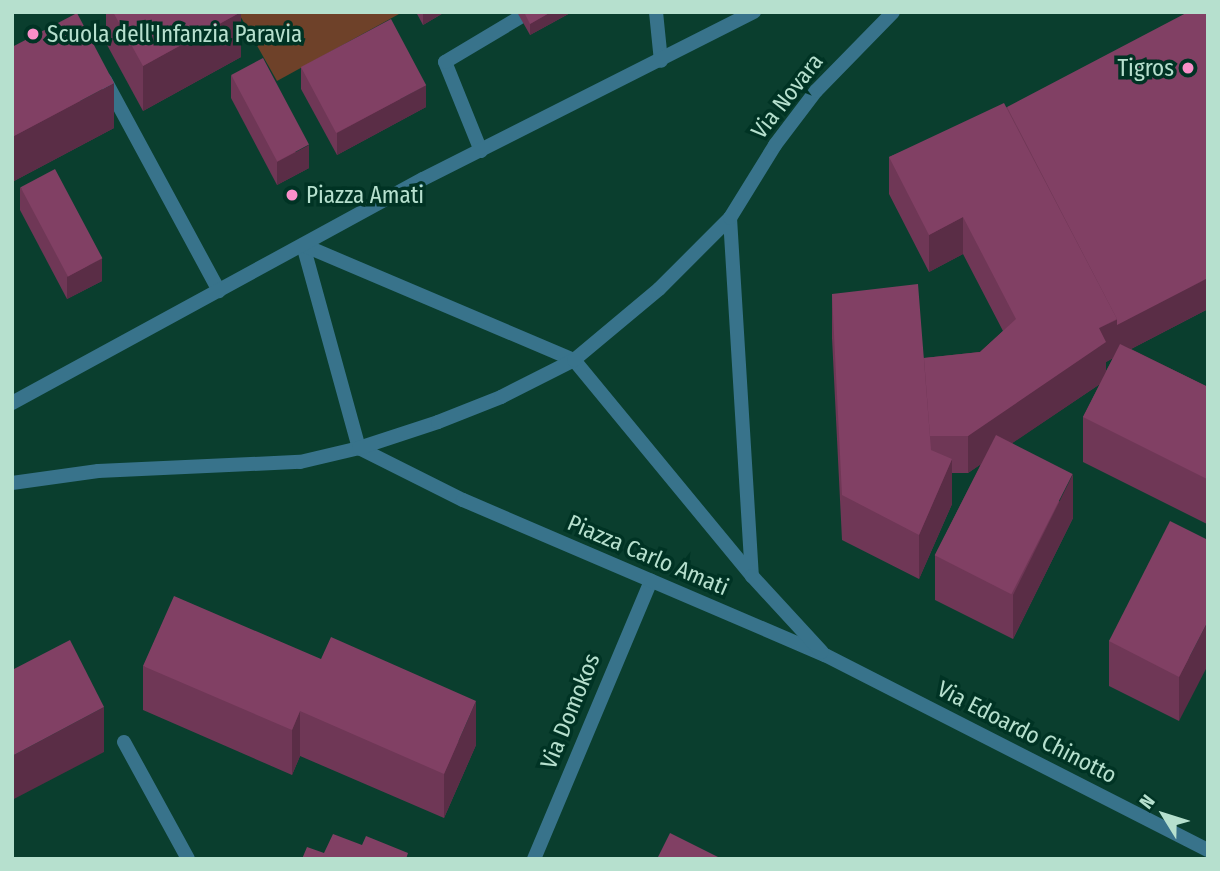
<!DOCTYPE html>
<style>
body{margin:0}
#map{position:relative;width:1220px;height:871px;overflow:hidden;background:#0a3e2e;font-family:"Fira Sans Condensed",sans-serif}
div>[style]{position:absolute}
.green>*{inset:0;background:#6e4129}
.service>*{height:14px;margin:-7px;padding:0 7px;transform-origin:7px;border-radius:7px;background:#38738b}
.minor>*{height:14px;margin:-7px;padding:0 7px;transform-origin:7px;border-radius:7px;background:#38738b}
.tertiary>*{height:14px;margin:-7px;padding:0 7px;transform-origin:7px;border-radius:7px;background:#38738b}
.wall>*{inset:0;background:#6f3756}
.shaded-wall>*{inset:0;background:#5a2d46;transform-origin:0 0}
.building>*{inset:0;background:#814064;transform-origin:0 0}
.dots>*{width:19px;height:19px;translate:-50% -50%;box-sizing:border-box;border:4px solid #003324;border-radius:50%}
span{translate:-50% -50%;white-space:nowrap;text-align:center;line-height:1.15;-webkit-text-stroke:7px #003324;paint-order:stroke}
.poi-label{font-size:23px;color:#b6e0ce}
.left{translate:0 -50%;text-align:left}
.right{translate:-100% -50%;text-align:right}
.street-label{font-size:23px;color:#b6e0ce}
.frame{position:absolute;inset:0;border:14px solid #b6e0ce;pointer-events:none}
.north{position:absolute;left:1129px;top:780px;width:70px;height:70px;-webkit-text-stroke:5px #003324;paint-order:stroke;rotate:308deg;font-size:19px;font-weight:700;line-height:28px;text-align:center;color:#b6e0ce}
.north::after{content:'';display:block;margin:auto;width:24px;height:32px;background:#b6e0ce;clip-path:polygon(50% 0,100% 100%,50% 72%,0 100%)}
</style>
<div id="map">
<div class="green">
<i style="clip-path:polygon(238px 12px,398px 12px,399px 14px,277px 81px)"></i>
</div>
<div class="service">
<i style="left:105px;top:80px;width:240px;rotate:61.6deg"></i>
<i style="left:481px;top:151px;width:96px;rotate:-112deg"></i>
<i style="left:445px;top:62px;width:98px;rotate:-30.8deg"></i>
<i style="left:124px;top:742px;width:133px;rotate:61.3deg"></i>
</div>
<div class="minor">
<i style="left:656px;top:12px;width:49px;rotate:84.2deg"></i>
<i style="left:534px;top:859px;width:302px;rotate:-67.2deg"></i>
</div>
<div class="tertiary">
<i style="left:730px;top:218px;width:359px;rotate:86.5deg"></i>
<i style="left:303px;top:245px;width:211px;rotate:74.6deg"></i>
<i style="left:359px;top:448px;width:116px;rotate:26.6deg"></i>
<i style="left:463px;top:500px;width:394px;rotate:23.2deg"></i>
<i style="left:825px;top:655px;width:430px;rotate:27deg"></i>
<i style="left:303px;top:245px;width:294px;rotate:23deg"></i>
<i style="left:574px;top:360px;width:280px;rotate:50.5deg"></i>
<i style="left:752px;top:576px;width:103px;rotate:47.4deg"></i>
<i style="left:12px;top:403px;width:468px;rotate:-28.6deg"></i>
<i style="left:423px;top:179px;width:371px;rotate:-26.8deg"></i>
<i style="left:12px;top:483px;width:87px;rotate:-7.9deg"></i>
<i style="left:98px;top:471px;width:202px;rotate:-2.6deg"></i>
<i style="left:300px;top:462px;width:61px;rotate:-13.3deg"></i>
<i style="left:359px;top:448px;width:83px;rotate:-18.2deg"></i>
<i style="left:438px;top:422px;width:68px;rotate:-21.6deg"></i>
<i style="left:501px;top:397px;width:82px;rotate:-26.9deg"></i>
<i style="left:574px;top:360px;width:111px;rotate:-39.9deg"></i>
<i style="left:659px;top:289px;width:100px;rotate:-45deg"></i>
<i style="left:730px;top:218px;width:86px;rotate:-58.3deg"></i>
<i style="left:775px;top:145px;width:68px;rotate:-52.8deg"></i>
<i style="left:816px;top:91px;width:110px;rotate:-45.7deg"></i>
</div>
<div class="wall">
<i style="clip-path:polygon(106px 12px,241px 12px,241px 57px,143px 111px,106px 43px)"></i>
<i style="clip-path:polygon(416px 12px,445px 12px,423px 25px)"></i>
<i style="clip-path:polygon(517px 12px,572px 12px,530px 35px)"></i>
<i style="clip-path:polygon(12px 47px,114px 128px,14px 181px,12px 177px)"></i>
<i style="clip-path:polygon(301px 67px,426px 107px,337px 155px,301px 89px)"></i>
<i style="clip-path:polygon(231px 75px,309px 168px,277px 185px,231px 98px)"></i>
<i style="clip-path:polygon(evenodd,1007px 107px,1208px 309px,1131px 349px,1208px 387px,1207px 524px,1083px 462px,1083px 417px,1100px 384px,1012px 443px,1073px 518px,1013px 639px,935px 600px,935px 555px,981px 464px,968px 473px,952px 473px,952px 504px,919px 579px,842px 540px,832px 338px,832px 294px,924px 358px,980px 352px,1003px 331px,963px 254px,929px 272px,889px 194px,889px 157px,1007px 107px,1113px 358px,1106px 371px,1106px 362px,1113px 358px)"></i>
<i style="clip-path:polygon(20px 187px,102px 281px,67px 299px,20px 210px)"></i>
<i style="clip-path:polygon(1208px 540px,1179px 721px,1109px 686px,1109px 641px)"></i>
<i style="clip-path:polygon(143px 666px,476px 745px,444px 818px,300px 756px,292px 775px,143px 710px)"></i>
</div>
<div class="shaded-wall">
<i style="clip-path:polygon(241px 12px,241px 57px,143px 111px,143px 66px)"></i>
<i style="clip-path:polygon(423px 12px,445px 12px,423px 25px)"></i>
<i style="clip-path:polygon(551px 12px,572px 12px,530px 35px,530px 24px)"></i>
<i style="clip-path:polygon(114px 83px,114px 128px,14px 181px,14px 136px)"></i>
<i style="clip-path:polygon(426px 85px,426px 107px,337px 155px,337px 133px)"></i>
<i style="clip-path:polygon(309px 145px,309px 168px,277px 185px,277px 162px)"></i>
<i style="clip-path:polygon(963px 217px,963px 254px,929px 272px,929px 235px)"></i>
<i style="clip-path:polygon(102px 258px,102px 281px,67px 299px,67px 277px)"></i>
<i style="clip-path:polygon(1208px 278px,1208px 309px,1106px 362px,1106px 380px,968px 473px,968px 436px,1099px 328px)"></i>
<i style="clip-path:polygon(952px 459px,952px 504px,919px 579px,919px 535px)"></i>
<i style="clip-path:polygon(1073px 474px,1073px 518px,1013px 639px,1013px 595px)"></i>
<i style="left:1208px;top:478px;width:45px;height:1px;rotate:90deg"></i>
<i style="clip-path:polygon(1208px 621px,1208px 665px,1179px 721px,1179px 677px)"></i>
<i style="clip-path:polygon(476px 701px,476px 745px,444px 818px,444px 774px)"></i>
<i style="clip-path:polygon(104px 707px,104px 752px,12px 800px,12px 756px)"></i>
<i style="clip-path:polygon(300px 711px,300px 756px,292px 775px,292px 730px)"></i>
</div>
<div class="building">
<i style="clip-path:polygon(113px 12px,241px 12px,143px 66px)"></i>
<i style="clip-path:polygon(524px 12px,551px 12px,530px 24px)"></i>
<i style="clip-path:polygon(1188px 12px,1208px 12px,1208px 278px,1117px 325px,1117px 319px,1007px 107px)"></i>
<i style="clip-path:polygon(77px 13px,114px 83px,14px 136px,12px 133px,12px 47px)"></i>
<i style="left:391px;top:19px;width:75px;height:102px;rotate:62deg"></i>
<i style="left:263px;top:58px;width:98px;height:36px;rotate:62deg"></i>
<i style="clip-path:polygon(1004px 103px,1117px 319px,1099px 328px,1106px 342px,968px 436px,930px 436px,924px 358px,980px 352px,1016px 319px,963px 217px,929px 235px,889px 157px)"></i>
<i style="left:55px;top:169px;width:101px;height:39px;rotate:62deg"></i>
<i style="clip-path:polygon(918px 284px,931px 450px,952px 459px,919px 535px,842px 495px,832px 294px)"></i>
<i style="clip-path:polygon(1120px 344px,1208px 387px,1207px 479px,1083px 417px)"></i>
<i style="left:996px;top:435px;width:86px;height:135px;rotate:27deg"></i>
<i style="clip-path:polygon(1170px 521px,1208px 540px,1208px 621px,1179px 677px,1109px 641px)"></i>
<i style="clip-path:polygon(174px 596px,321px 659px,331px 637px,476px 701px,444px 774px,300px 711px,292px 730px,143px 666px)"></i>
<i style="clip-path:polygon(70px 640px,104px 707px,12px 756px,12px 670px)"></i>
<i style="clip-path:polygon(670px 833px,722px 859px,657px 859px)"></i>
<i style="clip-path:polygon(333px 834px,362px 845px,366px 836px,408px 853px,406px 859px,302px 859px,307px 847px,324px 853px)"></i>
</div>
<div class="dots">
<i style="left:33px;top:34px;background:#f98fc9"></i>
<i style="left:1188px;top:68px;background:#f98fc9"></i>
<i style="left:292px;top:195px;background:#f98fc9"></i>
</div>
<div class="poi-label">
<span class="left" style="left:47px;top:34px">Scuola dell'Infanzia Paravia</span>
<span class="right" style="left:1174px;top:68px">Tigros</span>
<span class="left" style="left:306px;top:195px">Piazza Amati</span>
</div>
<div class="street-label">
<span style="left:787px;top:96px;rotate:-52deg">Via Novara</span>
<span style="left:648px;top:555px;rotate:23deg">Piazza Carlo Amati</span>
<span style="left:570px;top:711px;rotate:-68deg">Via Domokos</span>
<span style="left:1027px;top:732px;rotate:27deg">Via Edoardo Chinotto</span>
</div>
<div class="frame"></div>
<div class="north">N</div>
</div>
